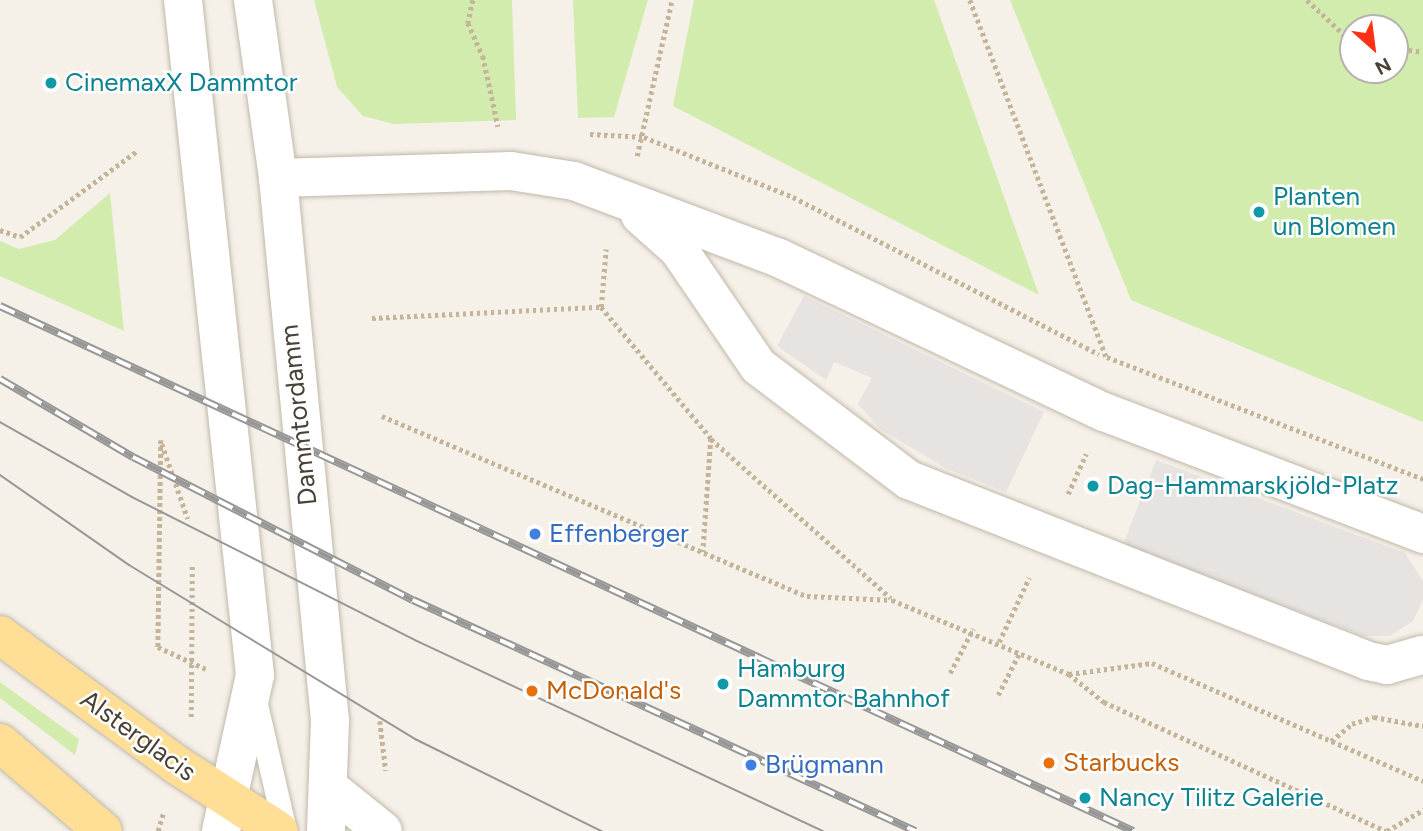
<!DOCTYPE html>
<meta charset="utf-8">
<style>
body{margin:0}
#map{position:relative;width:1423px;height:831px;overflow:hidden;background:#f5f0e8;font-family:Figtree,sans-serif}
div>[style]{position:absolute}
.green>*{inset:0;background:#d2ecae}
.parking>*{inset:0;background:#e6e3e0}
.path>*{height:4.5px;margin-top:-2.25px;transform-origin:0;background:repeating-linear-gradient(90deg,#c4b49a 0 3.5px,transparent 0 7px)}
.roads{filter:drop-shadow(0 0 2px #c1b8a9) drop-shadow(0 0 2px #c1b8a9)}
.service>*{height:23px;margin:-11.5px;padding:0 11.5px;transform-origin:11.5px;border-radius:11.5px;background:#fff}
.minor>*{height:38px;margin:-19px;padding:0 19px;transform-origin:19px;border-radius:19px;background:#fff}
.tertiary>*{height:38px;margin:-19px;padding:0 19px;transform-origin:19px;border-radius:19px;background:#fff}
.primary>*{height:38px;margin:-19px;padding:0 19px;transform-origin:19px;border-radius:19px;background:#ffde96}
.tram>*{height:2px;margin:-1px;padding:0 1px;transform-origin:1px;border-radius:1px;background:#979797}
.rail>*{height:8px;margin-top:-4px;transform-origin:0;background:repeating-linear-gradient(90deg,#fff 0 16px,#979797 0 32px);box-sizing:border-box;border-block:2px solid #979797}
.dots>*{width:19px;height:19px;translate:-50% -50%;box-sizing:border-box;border:4px solid #fff;border-radius:50%}
span{translate:-50% -50%;white-space:nowrap;text-align:center;line-height:1.15;-webkit-text-stroke:5px #fff;paint-order:stroke}
.culture-label{font-size:26px;color:#0d838f}
.left{translate:0 -50%;text-align:left}
.street-label{font-size:26px;color:#494136}
.shop-label{font-size:26px;color:#366cbe}
.food-label{font-size:26px;color:#c56008}
.north{position:absolute;left:1339px;top:14px;width:70px;height:70px;box-sizing:border-box;background:#fff;border:2px solid #b6b3af;border-radius:50%;rotate:152deg;font-size:19px;font-weight:700;line-height:28px;text-align:center;color:#494136}
.north::after{content:'';display:block;margin:auto;width:24px;height:32px;background:#ff3014;clip-path:polygon(50% 0,100% 100%,50% 72%,0 100%)}
</style>
<div id="map">
<div class="green">
<i style="clip-path:polygon(314px 0,512px 0,516px 120px,394px 124px,363px 116px,337px 87px)"></i>
<i style="clip-path:polygon(573px 0,648px 0,614px 117px,578px 118px)"></i>
<i style="clip-path:polygon(694px 0,934px 0,1039px 295px,673px 106px)"></i>
<i style="clip-path:polygon(evenodd,1010px 0,1423px 0,1423px 422px,1131px 300px,1010px 0,1353px 28px,1395px 28px,1395px 70px,1353px 70px,1353px 28px)"></i>
<i style="clip-path:polygon(110px 193px,124px 331px,0 276px,0 241px,19px 249px,55px 240px)"></i>
<i style="clip-path:polygon(0 682px,79px 739px,75px 755px,0 698px)"></i>
</div>
<div class="parking">
<i style="clip-path:polygon(804px 296px,1044px 412px,1006px 492px,947px 469px,880px 429px,858px 404px,872px 378px,834px 362px,826px 380px,777px 346px)"></i>
<i style="clip-path:polygon(1156px 460px,1405px 553px,1423px 581px,1423px 600px,1413px 621px,1390px 636px,1363px 636px,1123px 545px)"></i>
</div>
<div class="path">
<i style="left:473px;top:0;width:24px;rotate:102deg"></i>
<i style="left:468px;top:23px;width:36px;rotate:66deg"></i>
<i style="left:483px;top:56px;width:72px;rotate:77.9deg"></i>
<i style="left:970px;top:0;width:384px;rotate:69.1deg"></i>
<i style="left:1307px;top:0;width:63px;rotate:43.1deg"></i>
<i style="left:1395px;top:48px;width:28px;rotate:8deg"></i>
<i style="left:590px;top:134px;width:54px;rotate:3.2deg"></i>
<i style="left:644px;top:137px;width:161px;rotate:21.9deg"></i>
<i style="left:793px;top:197px;width:344px;rotate:27.2deg"></i>
<i style="left:637px;top:156px;width:160px;rotate:-77.4deg"></i>
<i style="left:0;top:230px;width:21px;rotate:19deg"></i>
<i style="left:20px;top:237px;width:145px;rotate:-36.3deg"></i>
<i style="left:601px;top:307px;width:58px;rotate:-85.1deg"></i>
<i style="left:372px;top:318px;width:229px;rotate:-2.8deg"></i>
<i style="left:601px;top:307px;width:171px;rotate:50deg"></i>
<i style="left:711px;top:438px;width:114px;rotate:94deg"></i>
<i style="left:1107px;top:357px;width:339px;rotate:21.1deg"></i>
<i style="left:382px;top:416px;width:462px;rotate:23deg"></i>
<i style="left:807px;top:596px;width:85px;rotate:2.7deg"></i>
<i style="left:892px;top:600px;width:192px;rotate:22.7deg"></i>
<i style="left:1069px;top:674px;width:84px;rotate:-7.5deg"></i>
<i style="left:1152px;top:663px;width:296px;rotate:23.5deg"></i>
<i style="left:711px;top:439px;width:240px;rotate:41.5deg"></i>
<i style="left:161px;top:440px;width:207px;rotate:90.8deg"></i>
<i style="left:158px;top:647px;width:53px;rotate:24.6deg"></i>
<i style="left:162px;top:444px;width:79px;rotate:70.9deg"></i>
<i style="left:1068px;top:494px;width:44px;rotate:-65.8deg"></i>
<i style="left:999px;top:642px;width:71px;rotate:-64.9deg"></i>
<i style="left:950px;top:673px;width:50px;rotate:-62.4deg"></i>
<i style="left:1069px;top:674px;width:45px;rotate:38.7deg"></i>
<i style="left:1104px;top:702px;width:310px;rotate:24.6deg"></i>
<i style="left:998px;top:695px;width:48px;rotate:-62.9deg"></i>
<i style="left:191px;top:717px;width:152px;rotate:-89.6deg"></i>
<i style="left:380px;top:721px;width:50px;rotate:83.2deg"></i>
<i style="left:1331px;top:741px;width:27px;rotate:-39deg"></i>
<i style="left:1352px;top:724px;width:23px;rotate:-18deg"></i>
<i style="left:1374px;top:717px;width:50px;rotate:10.4deg"></i>
<i style="left:158px;top:831px;width:19px;rotate:-74deg"></i>
<i style="left:1387px;top:831px;width:42px;rotate:-30.3deg"></i>
</div>
<div class="roads">
<div class="service">
<i style="left:256px;top:704px;width:130px;rotate:77.1deg"></i>
</div>
<div class="minor">
<i style="left:278px;top:178px;width:233px;rotate:-1.7deg"></i>
<i style="left:511px;top:171px;width:64px;rotate:9deg"></i>
<i style="left:574px;top:181px;width:219px;rotate:20.6deg"></i>
<i style="left:779px;top:258px;width:360px;rotate:25.4deg"></i>
<i style="left:1104px;top:412px;width:342px;rotate:20.9deg"></i>
<i style="left:640px;top:215px;width:52px;rotate:41.9deg"></i>
<i style="left:679px;top:250px;width:140px;rotate:55.7deg"></i>
<i style="left:758px;top:366px;width:189px;rotate:37.1deg"></i>
<i style="left:909px;top:480px;width:493px;rotate:21.5deg"></i>
<i style="left:1368px;top:661px;width:19px;rotate:12deg"></i>
<i style="left:1387px;top:665px;width:37px;rotate:-16deg"></i>
</div>
<div class="tertiary">
<i style="left:183px;top:0;width:679px;rotate:83.91deg"></i>
<i style="left:255px;top:675px;width:160px;rotate:102.3deg"></i>
<i style="left:253px;top:0;width:180px;rotate:82deg"></i>
<i style="left:278px;top:178px;width:545px;rotate:84.53deg"></i>
<i style="left:330px;top:721px;width:110px;rotate:92.1deg"></i>
<i style="left:332px;top:790px;width:65px;rotate:38.8deg"></i>
</div>
<div class="primary">
<i style="left:0;top:635px;width:220px;rotate:36.3deg"></i>
<i style="left:177px;top:765px;width:121px;rotate:32.9deg"></i>
<i style="left:0;top:743px;width:135px;rotate:40.5deg"></i>
</div>
</div>
<div class="tram">
<i style="left:0;top:422px;width:152px;rotate:29.6deg"></i>
<i style="left:132px;top:497px;width:319px;rotate:26.8deg"></i>
<i style="left:417px;top:641px;width:448px;rotate:25.1deg"></i>
<i style="left:0;top:475px;width:157px;rotate:34.9deg"></i>
<i style="left:129px;top:565px;width:335px;rotate:31.3deg"></i>
<i style="left:415px;top:739px;width:208px;rotate:26.3deg"></i>
</div>
<div class="rail">
<i style="left:0;top:306px;width:1249px;rotate:24.86deg"></i>
<i style="left:0;top:379px;width:154px;rotate:30.4deg"></i>
<i style="left:133px;top:457px;width:314px;rotate:27.1deg"></i>
<i style="left:413px;top:600px;width:553px;rotate:24.71deg"></i>
</div>
<div class="dots">
<i style="left:51px;top:83px;background:#0f9aa8"></i>
<i style="left:1259px;top:212px;background:#0f9aa8"></i>
<i style="left:1093px;top:486px;background:#0f9aa8"></i>
<i style="left:535px;top:534px;background:#3f7fe0"></i>
<i style="left:723px;top:684px;background:#0f9aa8"></i>
<i style="left:532px;top:691px;background:#e8710a"></i>
<i style="left:1049px;top:763px;background:#e8710a"></i>
<i style="left:751px;top:765px;background:#3f7fe0"></i>
<i style="left:1085px;top:798px;background:#0f9aa8"></i>
</div>
<div class="culture-label">
<span class="left" style="left:65px;top:83px">CinemaxX Dammtor</span>
<span class="left" style="left:1273px;top:212px">Planten<br>un Blomen</span>
<span class="left" style="left:1107px;top:486px">Dag-Hammarskjöld-Platz</span>
<span class="left" style="left:737px;top:684px">Hamburg<br>Dammtor Bahnhof</span>
<span class="left" style="left:1099px;top:798px">Nancy Tilitz Galerie</span>
</div>
<div class="street-label">
<span style="left:299px;top:415px;rotate:-96deg">Dammtordamm</span>
<span style="left:138px;top:736px;rotate:36deg">Alsterglacis</span>
</div>
<div class="shop-label">
<span class="left" style="left:549px;top:534px">Effenberger</span>
<span class="left" style="left:765px;top:765px">Brügmann</span>
</div>
<div class="food-label">
<span class="left" style="left:546px;top:691px">McDonald's</span>
<span class="left" style="left:1063px;top:763px">Starbucks</span>
</div>
<div class="north">N</div>
</div>
